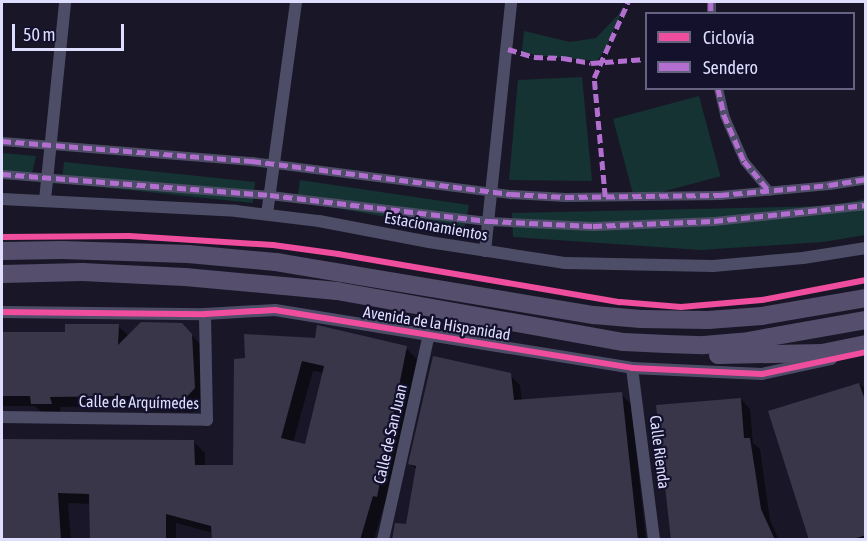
<!DOCTYPE html>
<meta charset="utf-8">
<style>
body{margin:0}
#map{position:relative;width:867px;height:541px;overflow:hidden;background:#191727;font-family:"Asap Condensed",sans-serif}
div>[style]{position:absolute}
.green>*{inset:0;background:#153332;transform-origin:0 0}
.shadow>*{inset:0;background:#0007}
.building>*{inset:0;background:#383648}
.pedestrian>*{height:9px;margin:-4.5px;padding:0 4.5px;transform-origin:4.5px;border-radius:4.5px;background:#4d4d68}
.minor>*{height:12px;margin:-6px;padding:0 6px;transform-origin:6px;border-radius:6px;background:#4d4d68}
.primary>*{height:18px;margin:-9px;padding:0 9px;transform-origin:9px;border-radius:9px;background:#564e6d}
.quiet>*{height:4.5px;margin-top:-2.25px;transform-origin:0;background:repeating-linear-gradient(90deg,#b36fd0 0 9px,transparent 0 13.5px)}
.cycleway>*{height:6px;margin:-3px;padding:0 3px;transform-origin:3px;border-radius:3px;background:#ef4d9e}
span{translate:-50% -50%;white-space:nowrap;text-align:center;line-height:1.15;-webkit-text-stroke:4.5px #14112d;paint-order:stroke}
.street-label{font-size:16px;color:#dfdeff}
.frame{position:absolute;inset:0;border:3px solid #dfdeff;pointer-events:none}
.legend{position:absolute;left:645px;top:12px;width:210px;height:78px;box-sizing:border-box;background:#14112d;border:2px solid #656381;margin:0;padding:8px 10px;list-style:none;font-size:18px;color:#dfdeff}
.legend li{display:flex;align-items:center;gap:12px;height:30px}
.legend b{width:30px;border:2px solid #656381}
.scale{position:absolute;left:12px;top:24px;width:112px;height:27px;box-sizing:border-box;border:3px solid #dfdeff;border-top:0;padding-left:8px;font-size:18px;line-height:21px;white-space:nowrap;color:#dfdeff;-webkit-text-stroke:4px #14112d;paint-order:stroke}
</style>
<div id="map">
<div class="green">
<i style="clip-path:polygon(626px 2px,608px 44px,597px 61px,534px 55px,522px 51px,524px 31px,570px 42px,596px 38px,618px 15px)"></i>
<i style="clip-path:polygon(582px 77px,592px 181px,509px 180px,518px 80px)"></i>
<i style="left:699px;top:96px;width:83px;height:89px;rotate:75deg"></i>
<i style="clip-path:polygon(2px 153px,36px 156px,31px 178px,2px 176px)"></i>
<i style="left:64px;top:162px;width:192px;height:21px;rotate:6deg"></i>
<i style="clip-path:polygon(300px 180px,469px 205px,464px 231px,297px 201px)"></i>
<i style="clip-path:polygon(865px 199px,865px 235px,823px 242px,701px 250px,513px 237px,512px 213px,829px 206px)"></i>
</div>
<div class="shadow">
<i style="clip-path:polygon(181px 324px,202px 346px,205px 399px,193px 412px,143px 410px,138px 406px,60px 407px,61px 414px,43px 414px,35px 406px,2px 406px,2px 333px,66px 334px,118px 326px,129px 336px)"></i>
<i style="clip-path:polygon(evenodd,406px 348px,417px 359px,388px 506px,384px 505px,374px 540px,213px 540px,213px 533px,176px 523px,176px 540px,92px 540px,91px 504px,68px 503px,71px 540px,4px 540px,2px 440px,194px 442px,205px 453px,205px 466px,234px 467px,235px 360px,406px 348px,313px 371px,324px 373px,306px 446px,293px 443px,313px 371px)"></i>
<i style="clip-path:polygon(510px 375px,520px 385px,522px 400px,621px 394px,631px 404px,646px 540px,393px 540px,407px 526px,417px 470px,410px 464px)"></i>
<i style="clip-path:polygon(859px 384px,866px 389px,866px 540px,810px 540px)"></i>
<i style="clip-path:polygon(741px 399px,750px 409px,753px 443px,760px 449px,770px 520px,779px 540px,673px 540px)"></i>
</div>
<div class="building">
<i style="clip-path:polygon(141px 322px,182px 323px,192px 334px,195px 388px,182px 402px,130px 400px,130px 396px,50px 397px,52px 404px,31px 404px,30px 396px,2px 396px,2px 332px,65px 332px,65px 324px,119px 324px,118px 345px)"></i>
<i style="clip-path:polygon(evenodd,317px 325px,407px 346px,377px 497px,373px 496px,360px 540px,212px 540px,211px 526px,166px 514px,166px 540px,90px 540px,89px 494px,58px 493px,61px 540px,2px 540px,2px 439px,194px 440px,195px 465px,233px 465px,234px 359px,245px 358px,244px 334px,315px 338px,317px 325px,302px 361px,324px 366px,305px 444px,281px 438px,302px 361px)"></i>
<i style="clip-path:polygon(433px 356px,511px 373px,514px 400px,622px 392px,638px 540px,392px 540px,395px 523px,406px 524px,416px 466px,408px 464px)"></i>
<i style="clip-path:polygon(859px 383px,866px 403px,866px 535px,850px 540px,809px 540px,768px 411px)"></i>
<i style="clip-path:polygon(741px 398px,744px 438px,750px 438px,761px 509px,775px 540px,671px 540px,656px 405px)"></i>
</div>
<div class="pedestrian">
<i style="left:711px;top:2px;width:12px;rotate:90deg"></i>
<i style="left:718px;top:88px;width:28px;rotate:77deg"></i>
<i style="left:724px;top:115px;width:50px;rotate:66.5deg"></i>
<i style="left:744px;top:161px;width:39px;rotate:50deg"></i>
<i style="left:2px;top:141px;width:251px;rotate:4.6deg"></i>
<i style="left:252px;top:161px;width:261px;rotate:7.3deg"></i>
<i style="left:511px;top:194px;width:54px;rotate:3.2deg"></i>
<i style="left:565px;top:197px;width:155px;rotate:-0.7deg"></i>
<i style="left:720px;top:195px;width:109px;rotate:-5.2deg"></i>
<i style="left:829px;top:185px;width:37px;rotate:-9deg"></i>
<i style="left:2px;top:174px;width:269px;rotate:4.5deg"></i>
<i style="left:270px;top:195px;width:221px;rotate:6.8deg"></i>
<i style="left:489px;top:221px;width:104px;rotate:2.8deg"></i>
<i style="left:593px;top:226px;width:121px;rotate:-2.4deg"></i>
<i style="left:714px;top:221px;width:153px;rotate:-6deg"></i>
</div>
<div class="minor">
<i style="left:2px;top:199px;width:234px;rotate:2.9deg"></i>
<i style="left:236px;top:211px;width:84px;rotate:6.9deg"></i>
<i style="left:319px;top:221px;width:112px;rotate:10.8deg"></i>
<i style="left:429px;top:242px;width:138px;rotate:8.8deg"></i>
<i style="left:565px;top:263px;width:148px;rotate:1.2deg"></i>
<i style="left:713px;top:266px;width:90px;rotate:-5.1deg"></i>
<i style="left:803px;top:258px;width:64px;rotate:-9deg"></i>
<i style="left:45px;top:200px;width:199px;rotate:-84.2deg"></i>
<i style="left:267px;top:214px;width:214px;rotate:-82.2deg"></i>
<i style="left:485px;top:251px;width:250px;rotate:-84deg"></i>
<i style="left:2px;top:312px;width:203px;rotate:0.6deg"></i>
<i style="left:205px;top:314px;width:70px;rotate:-3.3deg"></i>
<i style="left:275px;top:310px;width:362px;rotate:9.2deg"></i>
<i style="left:632px;top:368px;width:130px;rotate:2.6deg"></i>
<i style="left:762px;top:374px;width:71px;rotate:-12.3deg"></i>
<i style="left:632px;top:368px;width:173px;rotate:82.7deg"></i>
<i style="left:2px;top:417px;width:205px;rotate:0.8deg"></i>
<i style="left:207px;top:420px;width:106px;rotate:-91.1deg"></i>
<i style="left:383px;top:540px;width:210px;rotate:-77.4deg"></i>
</div>
<div class="primary">
<i style="left:2px;top:251px;width:60px;rotate:-1deg"></i>
<i style="left:62px;top:250px;width:126px;rotate:1.8deg"></i>
<i style="left:188px;top:254px;width:88px;rotate:5.2deg"></i>
<i style="left:276px;top:262px;width:322px;rotate:9.5deg"></i>
<i style="left:594px;top:315px;width:47px;rotate:4.9deg"></i>
<i style="left:641px;top:319px;width:67px;rotate:0.9deg"></i>
<i style="left:708px;top:320px;width:54px;rotate:-4.2deg"></i>
<i style="left:762px;top:316px;width:106px;rotate:-9.8deg"></i>
<i style="left:2px;top:274px;width:80px;rotate:-1.4deg"></i>
<i style="left:82px;top:272px;width:103px;rotate:2.8deg"></i>
<i style="left:185px;top:277px;width:99px;rotate:5.2deg"></i>
<i style="left:284px;top:286px;width:53px;rotate:5.4deg"></i>
<i style="left:337px;top:291px;width:291px;rotate:10.1deg"></i>
<i style="left:624px;top:342px;width:42px;rotate:2.7deg"></i>
<i style="left:666px;top:344px;width:38px;rotate:2deg"></i>
<i style="left:704px;top:345px;width:38px;rotate:-5deg"></i>
<i style="left:742px;top:342px;width:126px;rotate:-10.1deg"></i>
<i style="left:718px;top:355px;width:104px;rotate:-1.1deg"></i>
<i style="left:822px;top:353px;width:45px;rotate:-11.6deg"></i>
</div>
<div class="quiet">
<i style="left:711px;top:2px;width:12px;rotate:90deg"></i>
<i style="left:508px;top:49px;width:27px;rotate:17deg"></i>
<i style="left:534px;top:57px;width:29px;rotate:2deg"></i>
<i style="left:563px;top:58px;width:28px;rotate:10deg"></i>
<i style="left:591px;top:63px;width:55px;rotate:-4.2deg"></i>
<i style="left:718px;top:88px;width:28px;rotate:77deg"></i>
<i style="left:724px;top:115px;width:50px;rotate:66.5deg"></i>
<i style="left:744px;top:161px;width:39px;rotate:50deg"></i>
<i style="left:2px;top:141px;width:251px;rotate:4.6deg"></i>
<i style="left:252px;top:161px;width:261px;rotate:7.3deg"></i>
<i style="left:511px;top:194px;width:54px;rotate:3.2deg"></i>
<i style="left:565px;top:197px;width:155px;rotate:-0.7deg"></i>
<i style="left:720px;top:195px;width:109px;rotate:-5.2deg"></i>
<i style="left:829px;top:185px;width:37px;rotate:-9deg"></i>
<i style="left:2px;top:174px;width:269px;rotate:4.5deg"></i>
<i style="left:270px;top:195px;width:221px;rotate:6.8deg"></i>
<i style="left:489px;top:221px;width:104px;rotate:2.8deg"></i>
<i style="left:593px;top:226px;width:121px;rotate:-2.4deg"></i>
<i style="left:714px;top:221px;width:153px;rotate:-6deg"></i>
<i style="left:605px;top:197px;width:120px;rotate:-95.3deg"></i>
<i style="left:594px;top:78px;width:83px;rotate:-65.9deg"></i>
</div>
<div class="cycleway">
<i style="left:2px;top:237px;width:127px;rotate:-0.5deg"></i>
<i style="left:129px;top:236px;width:144px;rotate:3.6deg"></i>
<i style="left:273px;top:245px;width:66px;rotate:7.9deg"></i>
<i style="left:338px;top:254px;width:286px;rotate:9.7deg"></i>
<i style="left:620px;top:302px;width:61px;rotate:4.7deg"></i>
<i style="left:681px;top:307px;width:81px;rotate:-4.9deg"></i>
<i style="left:762px;top:300px;width:106px;rotate:-10.9deg"></i>
<i style="left:2px;top:312px;width:203px;rotate:0.6deg"></i>
<i style="left:205px;top:314px;width:70px;rotate:-3.3deg"></i>
<i style="left:275px;top:310px;width:362px;rotate:9.2deg"></i>
<i style="left:632px;top:368px;width:130px;rotate:2.6deg"></i>
<i style="left:762px;top:374px;width:106px;rotate:-11.9deg"></i>
</div>
<div class="street-label">
<span style="left:436px;top:226px;rotate:10deg">Estacionamientos</span>
<span style="left:437px;top:323px;rotate:9deg">Avenida de la Hispanidad</span>
<span style="left:139px;top:402px;rotate:1deg">Calle de Arquímedes</span>
<span style="left:390px;top:434px;rotate:-77deg">Calle de San Juan</span>
<span style="left:660px;top:452px;rotate:83deg">Calle Rienda</span>
</div>
<div class="frame"></div>
<ul class="legend">
<li><b style="height:8px;background:#ef4d9e"></b>Ciclovía</li>
<li><b style="height:8px;background:#b36fd0"></b>Sendero</li>
</ul>
<div class="scale">50 m</div>
</div>
